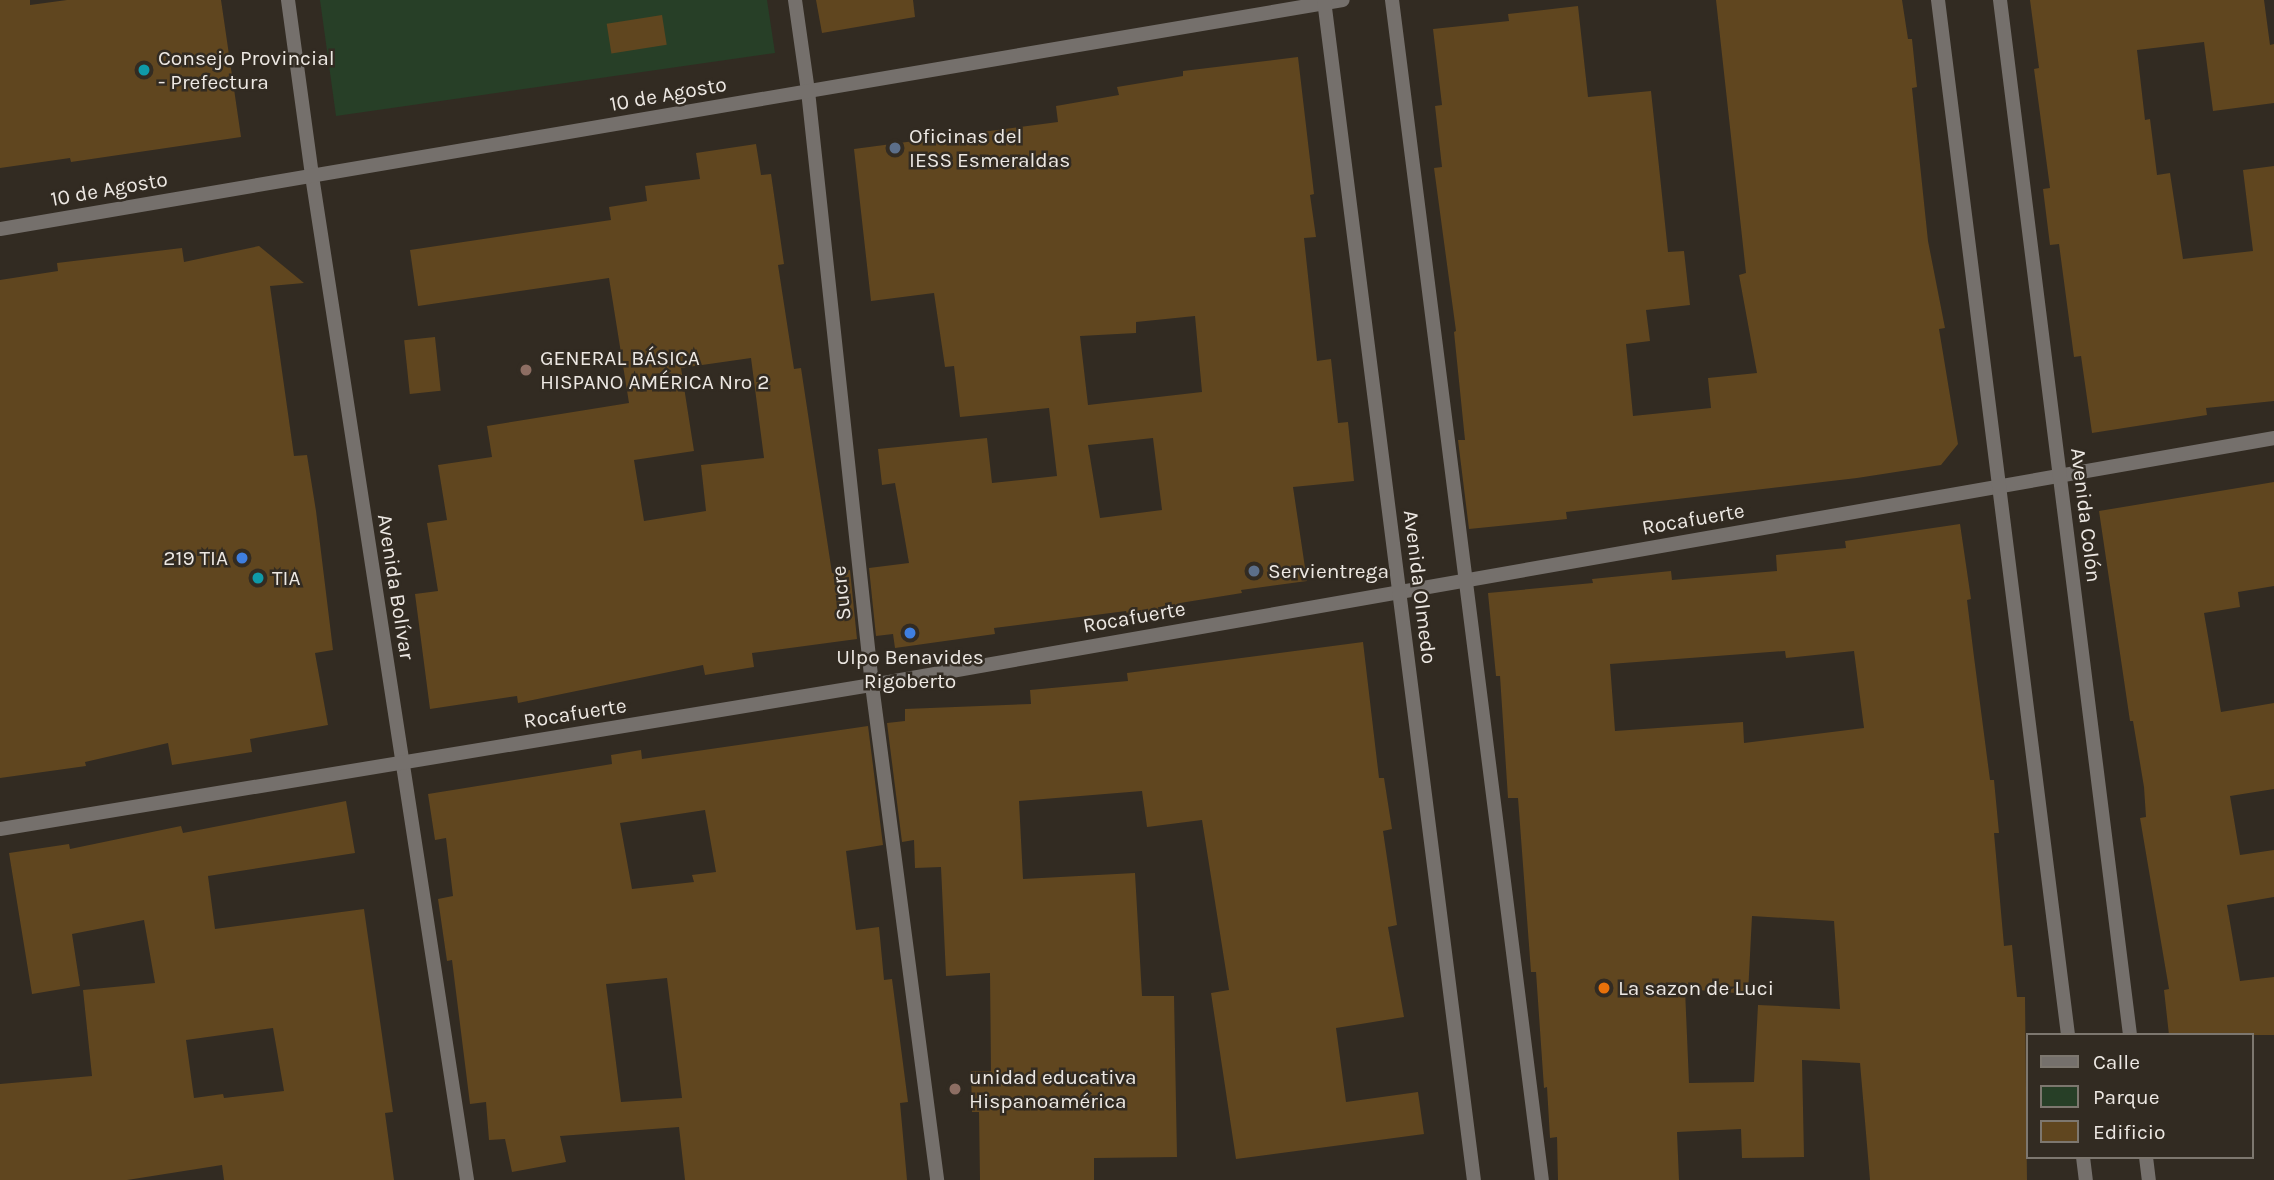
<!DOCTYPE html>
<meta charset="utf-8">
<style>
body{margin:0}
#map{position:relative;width:2274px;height:1180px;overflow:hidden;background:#322b22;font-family:Karla,sans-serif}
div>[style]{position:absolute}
.green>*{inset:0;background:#273f27}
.building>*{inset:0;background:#60461f;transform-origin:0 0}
.minor>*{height:14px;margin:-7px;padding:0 7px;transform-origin:7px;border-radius:7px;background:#75706c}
.tertiary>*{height:14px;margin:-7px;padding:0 7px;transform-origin:7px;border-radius:7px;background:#75706c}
.dots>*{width:19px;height:19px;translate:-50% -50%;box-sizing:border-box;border:4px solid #322b22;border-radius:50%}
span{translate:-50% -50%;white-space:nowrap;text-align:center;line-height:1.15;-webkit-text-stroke:5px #322b22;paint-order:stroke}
.poi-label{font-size:21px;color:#ede8e3}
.left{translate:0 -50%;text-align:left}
.right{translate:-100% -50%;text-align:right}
.street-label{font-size:21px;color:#ede8e3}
.legend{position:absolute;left:2026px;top:1033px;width:228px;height:126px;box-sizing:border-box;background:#322b22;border:2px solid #7d776f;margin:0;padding:9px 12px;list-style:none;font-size:21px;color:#ede8e3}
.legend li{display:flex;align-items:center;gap:14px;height:35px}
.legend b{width:35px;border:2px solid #7d776f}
</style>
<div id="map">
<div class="green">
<i style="clip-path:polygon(320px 0,767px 0,775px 53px,336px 116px)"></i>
</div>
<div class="building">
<i style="clip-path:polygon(0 0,30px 0,30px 5px,67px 0,221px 0,241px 137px,71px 162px,70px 158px,0 168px)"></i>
<i style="clip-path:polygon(816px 0,913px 0,915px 17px,822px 33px)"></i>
<i style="clip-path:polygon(1716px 0,1902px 0,1908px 39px,1912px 39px,1917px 87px,1912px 88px,1928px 241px,1945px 328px,1939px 329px,1958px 444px,1941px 465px,1857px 478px,1566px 512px,1567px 519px,1469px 529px,1458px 440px,1465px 440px,1454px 332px,1456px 331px,1434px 168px,1442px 167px,1435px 106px,1442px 105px,1433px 29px,1509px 21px,1508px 14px,1578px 6px,1588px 97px,1651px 91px,1668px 252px,1684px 251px,1690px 305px,1646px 310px,1650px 341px,1626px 344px,1633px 416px,1711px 408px,1708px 378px,1757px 373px,1739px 275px,1746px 273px)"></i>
<i style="clip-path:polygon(2030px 0,2264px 0,2270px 45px,2274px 44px,2274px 103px,2213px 111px,2204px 42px,2137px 50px,2145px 120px,2150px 119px,2157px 175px,2170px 173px,2183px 259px,2253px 251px,2243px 170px,2274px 166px,2274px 401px,2206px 408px,2207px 415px,2092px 433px,2081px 356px,2074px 357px,2059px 244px,2050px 245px,2043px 189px,2050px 188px,2034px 69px,2039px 68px)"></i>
<i style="left:662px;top:15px;width:30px;height:56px;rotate:81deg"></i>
<i style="clip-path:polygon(evenodd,1298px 57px,1314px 194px,1310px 195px,1316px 237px,1304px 238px,1317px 361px,1331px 359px,1338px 423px,1348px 422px,1354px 481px,1293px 487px,1307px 581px,1241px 590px,1242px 593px,1180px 603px,1180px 607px,1127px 614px,1126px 611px,994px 628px,995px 634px,895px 648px,893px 634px,876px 636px,869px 568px,909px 563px,895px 483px,882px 485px,878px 449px,987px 438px,992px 483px,1057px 476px,1049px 408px,960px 417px,954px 366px,945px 367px,934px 293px,871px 301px,854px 149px,1058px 122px,1056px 106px,1119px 95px,1117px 87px,1183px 76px,1183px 71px,1298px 57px,1195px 316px,1202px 392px,1088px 405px,1080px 336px,1136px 333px,1136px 322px,1195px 316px,1298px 57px,1153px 438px,1162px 510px,1100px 518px,1088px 445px,1153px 438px)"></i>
<i style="clip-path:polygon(evenodd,756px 144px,761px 175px,771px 174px,784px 264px,778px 265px,794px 369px,801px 368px,832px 573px,850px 570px,857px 639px,752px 653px,754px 667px,705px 675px,703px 665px,518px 703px,517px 696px,430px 709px,415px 594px,438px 591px,427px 523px,447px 520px,438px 465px,492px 457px,487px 426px,629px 403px,609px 278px,418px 306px,410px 250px,611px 220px,609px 207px,647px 201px,645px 186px,700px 179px,696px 153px,756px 144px,751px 358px,764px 458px,701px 465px,706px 511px,644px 521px,634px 460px,694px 451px,681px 368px,751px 358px)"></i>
<i style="clip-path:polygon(259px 246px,304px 283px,270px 286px,294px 456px,307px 455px,316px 511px,333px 650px,315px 653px,328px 725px,250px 739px,252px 752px,172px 765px,168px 743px,85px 762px,86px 766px,0 778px,0 280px,58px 271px,57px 263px,182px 248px,184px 262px)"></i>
<i style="left:435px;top:337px;width:54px;height:31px;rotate:84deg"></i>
<i style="clip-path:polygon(2274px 482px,2274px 586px,2238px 592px,2240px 607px,2204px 613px,2221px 712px,2274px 703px,2274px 789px,2230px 796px,2240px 855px,2274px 850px,2274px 897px,2227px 905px,2240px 981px,2274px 977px,2274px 1035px,2169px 1035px,2164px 990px,2169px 989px,2140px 818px,2146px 817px,2144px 787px,2133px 721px,2130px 721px,2099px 511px)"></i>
<i style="clip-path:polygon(evenodd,1960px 524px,1971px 599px,1967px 600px,1974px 657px,1990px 780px,1994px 780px,1999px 833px,1994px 833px,2004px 946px,2012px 945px,2017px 997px,2025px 997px,2027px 1180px,1870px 1180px,1860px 1063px,1802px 1060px,1804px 1157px,1742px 1158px,1741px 1129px,1677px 1132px,1679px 1180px,1558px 1180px,1557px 1137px,1550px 1138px,1547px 1087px,1544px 1088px,1536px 972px,1531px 972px,1518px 798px,1508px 798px,1500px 676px,1496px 676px,1488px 593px,1593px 583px,1592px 579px,1671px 571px,1672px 580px,1777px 571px,1776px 555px,1846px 548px,1845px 541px,1960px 524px,1785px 651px,1786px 658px,1854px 651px,1864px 728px,1744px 743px,1743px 722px,1615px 731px,1610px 664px,1785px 651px,1960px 524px,1752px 916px,1834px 921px,1840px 1009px,1758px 1005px,1754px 1082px,1689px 1083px,1685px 989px,1748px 994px,1752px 916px)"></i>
<i style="clip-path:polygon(1363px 642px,1379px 778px,1384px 778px,1392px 829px,1383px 831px,1397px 925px,1388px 927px,1404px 1017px,1336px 1028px,1346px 1102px,1418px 1092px,1424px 1134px,1236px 1159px,1211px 993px,1229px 990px,1202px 820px,1147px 827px,1142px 791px,1019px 801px,1023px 879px,1135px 873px,1142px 996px,1174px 996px,1177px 1157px,1094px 1158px,1094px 1180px,980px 1180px,979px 1112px,972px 1112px,971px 1071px,991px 1071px,990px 973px,946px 976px,941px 867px,915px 868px,914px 840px,902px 842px,887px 723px,905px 721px,905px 709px,1031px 704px,1030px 690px,1128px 681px,1127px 673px)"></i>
<i style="clip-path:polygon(evenodd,868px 726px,883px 845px,846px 851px,856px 930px,879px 927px,884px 980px,892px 979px,908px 1102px,900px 1103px,907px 1180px,685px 1180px,679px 1127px,560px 1136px,566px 1162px,512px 1172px,505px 1139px,489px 1140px,486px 1102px,470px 1104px,452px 960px,447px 961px,438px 899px,453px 896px,446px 838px,435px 840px,428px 794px,612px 764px,611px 755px,641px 750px,642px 759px,868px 726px,705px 810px,716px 872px,692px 875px,694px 882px,632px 889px,620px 823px,705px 810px,868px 726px,667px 978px,682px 1098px,621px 1102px,606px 984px,667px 978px)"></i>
<i style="clip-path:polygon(evenodd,346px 801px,355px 853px,208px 876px,215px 929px,364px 909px,393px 1112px,385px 1113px,394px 1180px,224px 1180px,222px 1165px,127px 1180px,0 1180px,0 1084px,92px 1076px,83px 990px,155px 983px,144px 920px,72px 934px,80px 986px,32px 994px,9px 853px,69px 844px,70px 849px,181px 826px,183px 833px,346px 801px,273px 1028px,284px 1091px,224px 1098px,223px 1094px,194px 1098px,186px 1040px,273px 1028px)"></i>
</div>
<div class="minor">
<i style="left:288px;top:0;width:178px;rotate:82.2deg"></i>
<i style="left:312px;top:176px;width:1016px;rotate:81.22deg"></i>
<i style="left:795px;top:0;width:92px;rotate:81.9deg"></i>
<i style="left:808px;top:91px;width:597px;rotate:83.85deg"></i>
<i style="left:872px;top:685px;width:499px;rotate:82.5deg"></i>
<i style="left:0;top:229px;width:1362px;rotate:-9.68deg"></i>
<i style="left:0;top:829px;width:884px;rotate:-9.38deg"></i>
<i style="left:872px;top:685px;width:1424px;rotate:-9.99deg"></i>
</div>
<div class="tertiary">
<i style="left:1324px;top:0;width:1189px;rotate:82.76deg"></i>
<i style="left:1392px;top:0;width:1189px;rotate:82.76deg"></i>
<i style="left:1938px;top:0;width:1043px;rotate:82.84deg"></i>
<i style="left:2000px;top:0;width:1043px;rotate:82.84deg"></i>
<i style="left:2083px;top:1157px;width:23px;rotate:83deg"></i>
<i style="left:2146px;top:1157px;width:23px;rotate:83deg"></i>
</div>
<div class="dots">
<i style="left:144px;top:70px;background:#0f9aa8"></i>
<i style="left:895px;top:148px;background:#5c6f8a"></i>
<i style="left:526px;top:370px;background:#8d6e63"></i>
<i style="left:242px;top:558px;background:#3f7fe0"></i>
<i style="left:1254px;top:571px;background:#5c6f8a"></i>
<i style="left:258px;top:578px;background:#0f9aa8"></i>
<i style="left:910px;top:633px;background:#3f7fe0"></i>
<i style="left:1604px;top:988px;background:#e8710a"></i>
<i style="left:955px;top:1089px;background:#8d6e63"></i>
</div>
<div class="poi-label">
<span class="left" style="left:158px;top:70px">Consejo Provincial<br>- Prefectura</span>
<span class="left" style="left:909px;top:148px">Oficinas del<br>IESS Esmeraldas</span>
<span class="left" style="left:540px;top:370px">GENERAL BÁSICA<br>HISPANO AMÉRICA Nro 2</span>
<span class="right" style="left:228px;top:558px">219 TIA</span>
<span class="left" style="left:1268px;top:571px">Servientrega</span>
<span class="left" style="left:272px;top:578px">TIA</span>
<span style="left:910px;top:669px">Ulpo Benavides<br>Rigoberto</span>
<span class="left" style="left:1618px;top:988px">La sazon de Luci</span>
<span class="left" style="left:969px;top:1089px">unidad educativa<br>Hispanoamérica</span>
</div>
<div class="street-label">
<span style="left:668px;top:94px;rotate:-10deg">10 de Agosto</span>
<span style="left:109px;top:189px;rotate:-10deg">10 de Agosto</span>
<span style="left:2086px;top:515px;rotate:83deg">Avenida Colón</span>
<span style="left:1693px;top:519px;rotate:-10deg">Rocafuerte</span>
<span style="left:396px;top:587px;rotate:81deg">Avenida Bolívar</span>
<span style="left:1420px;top:587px;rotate:83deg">Avenida Olmedo</span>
<span style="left:841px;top:593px;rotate:-96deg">Sucre</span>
<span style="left:1134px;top:617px;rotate:-10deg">Rocafuerte</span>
<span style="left:575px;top:713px;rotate:-9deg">Rocafuerte</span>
</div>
<ul class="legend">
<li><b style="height:9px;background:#75706c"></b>Calle</li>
<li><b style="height:19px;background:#273f27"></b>Parque</li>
<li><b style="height:19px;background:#60461f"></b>Edificio</li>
</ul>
</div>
